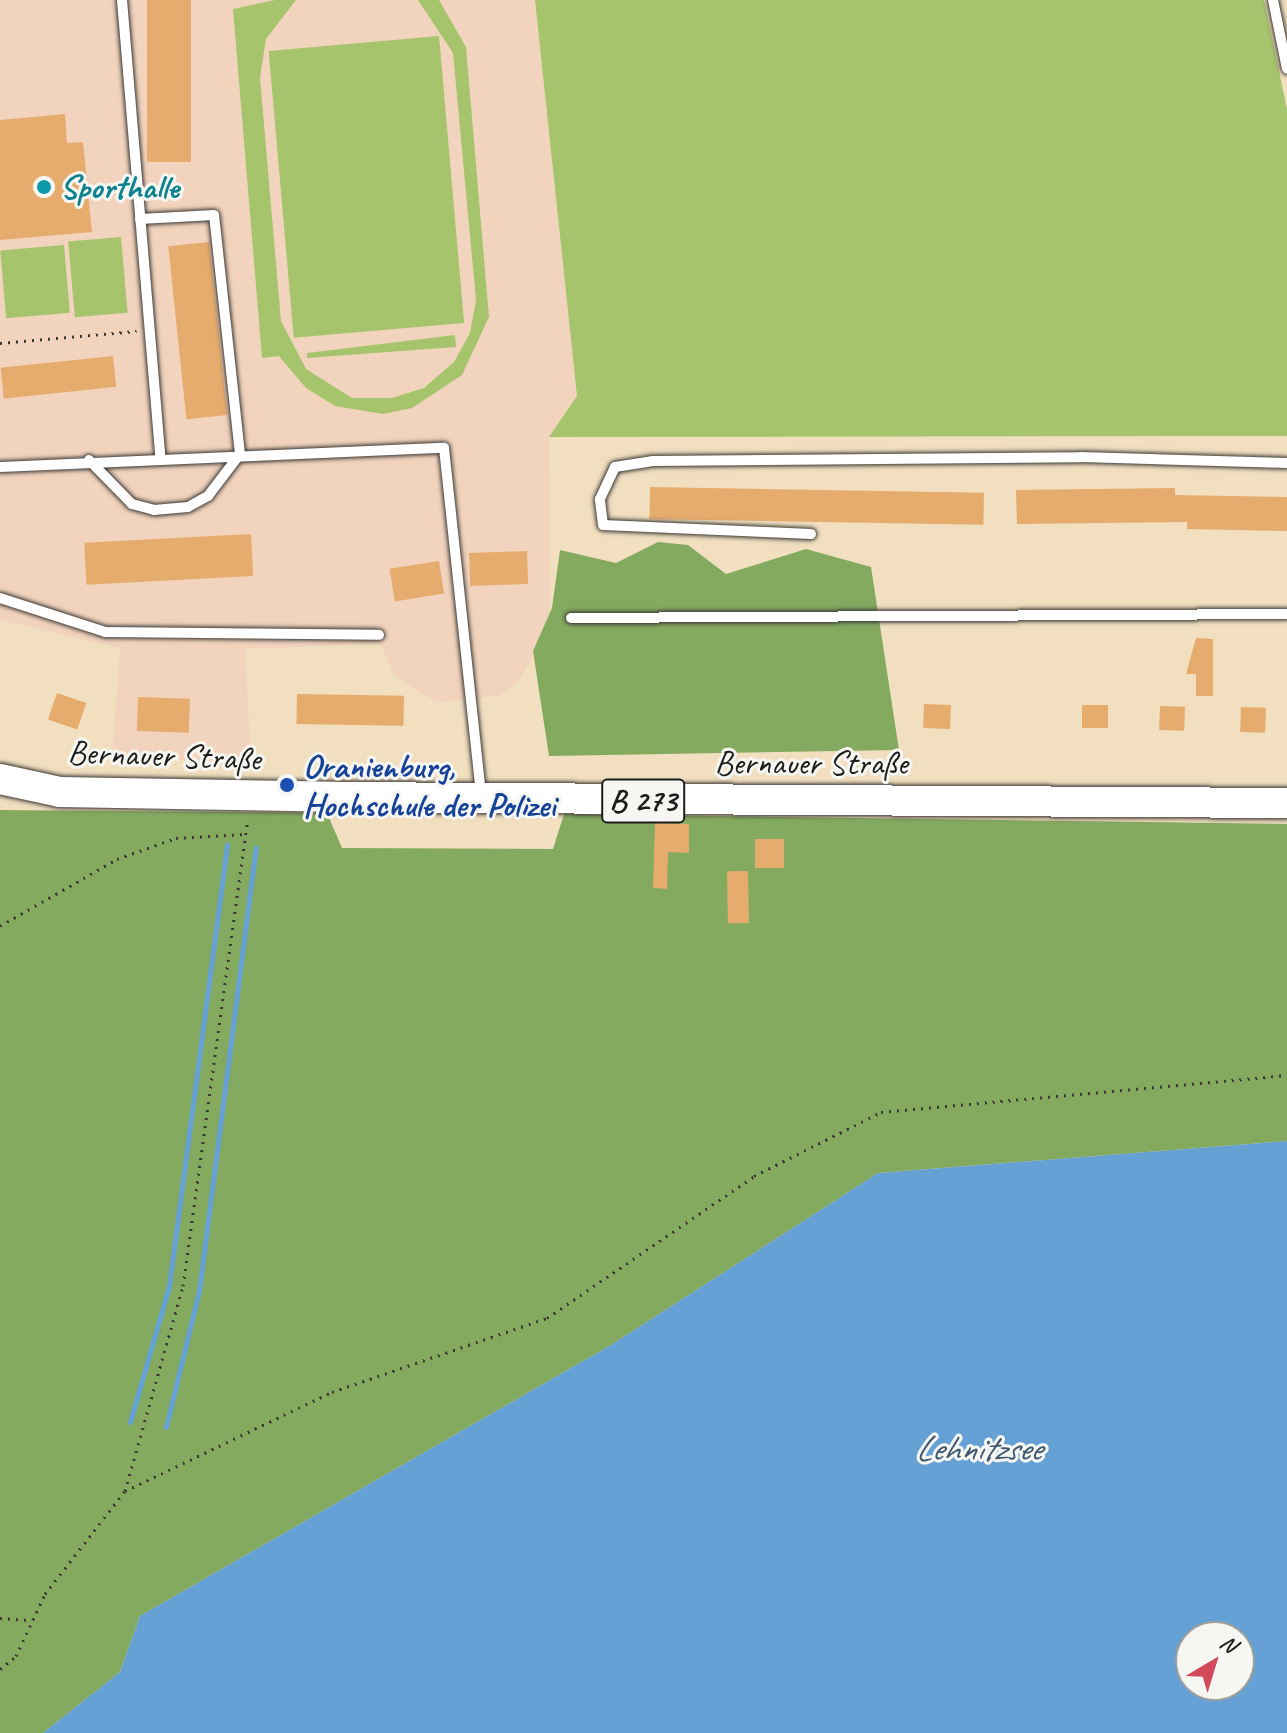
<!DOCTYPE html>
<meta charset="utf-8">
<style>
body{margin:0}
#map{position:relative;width:1287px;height:1733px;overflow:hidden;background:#f1dfc0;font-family:Caveat,sans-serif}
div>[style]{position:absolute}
.built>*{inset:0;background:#f2d4be}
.green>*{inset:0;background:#a6c46c;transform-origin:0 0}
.forest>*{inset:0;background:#84aa60}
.water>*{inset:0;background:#66a1d6}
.stream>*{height:5px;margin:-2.5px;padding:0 2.5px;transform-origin:2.5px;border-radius:2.5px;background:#66a1d6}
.building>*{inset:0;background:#e6ac6d;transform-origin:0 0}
.path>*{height:3px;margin-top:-1.5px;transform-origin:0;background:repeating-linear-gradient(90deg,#3c3935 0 2px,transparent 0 8px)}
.roads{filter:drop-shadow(0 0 2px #3c3935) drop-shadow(0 0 2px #3c3935)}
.lane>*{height:10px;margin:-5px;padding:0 5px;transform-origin:5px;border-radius:5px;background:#fff}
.primary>*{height:30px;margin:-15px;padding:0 15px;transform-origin:15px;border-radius:15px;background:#fff}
.dots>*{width:22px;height:22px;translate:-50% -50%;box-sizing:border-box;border:4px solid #f6f6f2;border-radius:50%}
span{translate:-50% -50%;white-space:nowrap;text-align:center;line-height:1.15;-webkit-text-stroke:6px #f6f6f2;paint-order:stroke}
.shield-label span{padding:2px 6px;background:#f6f6f2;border:2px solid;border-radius:6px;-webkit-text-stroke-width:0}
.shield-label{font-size:32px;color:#1c1c1c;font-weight:700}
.culture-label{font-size:34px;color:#0d838f;font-weight:700}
.left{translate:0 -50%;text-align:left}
.street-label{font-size:34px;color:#1c1c1c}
.transit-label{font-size:34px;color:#164399;font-weight:700}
.water-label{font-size:36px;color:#3d5870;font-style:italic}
.north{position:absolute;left:1175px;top:1621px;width:80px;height:80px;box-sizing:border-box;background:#f6f6f2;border:2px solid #9f9f9c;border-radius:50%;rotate:38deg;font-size:22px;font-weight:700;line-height:32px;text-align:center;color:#1c1c1c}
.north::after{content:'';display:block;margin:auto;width:28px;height:36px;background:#d1495b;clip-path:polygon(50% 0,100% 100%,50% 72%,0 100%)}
</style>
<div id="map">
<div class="built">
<i style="clip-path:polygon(0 0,535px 0,577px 396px,549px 437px,550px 608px,539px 647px,515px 686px,498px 696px,437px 702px,395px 676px,380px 644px,245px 649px,251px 762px,112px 758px,120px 648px,0 620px)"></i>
</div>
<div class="green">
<i style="clip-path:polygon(275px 0,296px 0,266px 39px,260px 78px,281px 321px,306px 369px,352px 398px,392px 398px,424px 388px,454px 362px,470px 333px,476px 300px,453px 53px,418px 0,439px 0,466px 47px,489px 317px,462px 375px,412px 408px,383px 414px,335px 406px,306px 388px,279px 356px,262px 358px,233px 9px)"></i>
<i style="clip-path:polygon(535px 0,1264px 0,1287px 109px,1287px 436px,549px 437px,577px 396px)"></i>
<i style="left:439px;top:36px;width:288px;height:171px;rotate:85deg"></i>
<i style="left:121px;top:237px;width:76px;height:53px;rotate:85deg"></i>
<i style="left:64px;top:245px;width:68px;height:64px;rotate:85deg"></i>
<i style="clip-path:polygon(455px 335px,456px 347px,307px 358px,307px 353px)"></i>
</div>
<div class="forest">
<i style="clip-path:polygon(658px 542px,688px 545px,726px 574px,806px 549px,871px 567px,899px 750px,549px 756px,533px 651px,552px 608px,560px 550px,616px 563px)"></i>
<i style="clip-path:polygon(0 810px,327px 813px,342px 848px,553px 849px,564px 814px,1287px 824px,1287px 1141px,878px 1173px,611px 1345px,140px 1616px,120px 1672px,43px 1733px,0 1733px)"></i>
</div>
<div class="water">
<i style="clip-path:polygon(evenodd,1287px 1141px,1287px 1733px,43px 1733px,120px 1672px,140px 1616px,611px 1345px,878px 1173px,1287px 1141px,1191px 1637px,1239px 1637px,1239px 1685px,1191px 1685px,1191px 1637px)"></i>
</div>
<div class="stream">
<i style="left:130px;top:1422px;width:141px;rotate:-74deg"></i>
<i style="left:169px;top:1286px;width:445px;rotate:-82.5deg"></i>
<i style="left:166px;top:1427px;width:140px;rotate:-76.4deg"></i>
<i style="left:199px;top:1291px;width:447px;rotate:-82.7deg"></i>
</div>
<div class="building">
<i style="left:147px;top:0;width:44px;height:162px"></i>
<i style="clip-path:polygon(65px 114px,67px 143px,83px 142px,92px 232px,0 240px,0 120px)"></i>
<i style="left:209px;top:242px;width:174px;height:41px;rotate:84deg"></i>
<i style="left:113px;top:356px;width:31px;height:113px;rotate:84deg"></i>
<i style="left:650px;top:487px;width:334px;height:32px;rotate:1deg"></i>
<i style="clip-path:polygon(1175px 488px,1175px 495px,1287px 497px,1287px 531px,1187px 529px,1187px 522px,1017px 524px,1016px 490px)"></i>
<i style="left:251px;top:534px;width:42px;height:167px;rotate:87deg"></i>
<i style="left:527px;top:551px;width:33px;height:58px;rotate:88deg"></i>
<i style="left:439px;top:561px;width:33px;height:50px;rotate:81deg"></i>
<i style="clip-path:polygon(1196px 638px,1213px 639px,1213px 696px,1196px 696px,1196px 674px,1186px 674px)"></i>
<i style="left:57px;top:693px;width:31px;height:28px;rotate:19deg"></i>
<i style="left:297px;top:694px;width:107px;height:30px;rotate:1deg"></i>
<i style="left:138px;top:697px;width:52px;height:34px;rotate:2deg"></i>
<i style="left:924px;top:704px;width:27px;height:24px;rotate:2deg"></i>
<i style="left:1082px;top:705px;width:26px;height:23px"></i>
<i style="left:1160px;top:706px;width:25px;height:24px;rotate:2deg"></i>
<i style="left:1241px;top:707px;width:25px;height:25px;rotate:2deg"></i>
<i style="clip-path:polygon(655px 823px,689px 824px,689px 853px,668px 852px,667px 889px,653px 888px)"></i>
<i style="left:755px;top:839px;width:29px;height:29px"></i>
<i style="left:748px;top:871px;width:52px;height:21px;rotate:89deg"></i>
</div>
<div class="path">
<i style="left:0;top:343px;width:137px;rotate:-5deg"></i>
<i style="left:0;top:926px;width:135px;rotate:-29.8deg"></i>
<i style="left:117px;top:859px;width:63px;rotate:-19.6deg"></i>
<i style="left:176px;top:838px;width:70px;rotate:-3.3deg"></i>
<i style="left:125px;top:1491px;width:213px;rotate:-74.2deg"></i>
<i style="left:183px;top:1286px;width:471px;rotate:-82.1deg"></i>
<i style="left:0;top:1618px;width:32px;rotate:4deg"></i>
<i style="left:0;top:1669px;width:21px;rotate:-39deg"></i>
<i style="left:16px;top:1656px;width:68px;rotate:-64.9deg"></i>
<i style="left:45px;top:1594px;width:130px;rotate:-52.2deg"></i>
<i style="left:125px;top:1491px;width:229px;rotate:-25.6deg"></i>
<i style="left:332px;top:1392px;width:227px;rotate:-19deg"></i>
<i style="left:547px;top:1318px;width:251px;rotate:-34.4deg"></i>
<i style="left:754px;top:1176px;width:142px;rotate:-26.7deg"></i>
<i style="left:881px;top:1112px;width:408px;rotate:-5.2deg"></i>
</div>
<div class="roads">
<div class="lane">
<i style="left:122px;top:0;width:459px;rotate:85.2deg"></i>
<i style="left:1273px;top:0;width:70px;rotate:78.5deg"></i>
<i style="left:89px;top:460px;width:62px;rotate:45.7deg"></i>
<i style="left:132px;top:504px;width:23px;rotate:15deg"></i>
<i style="left:154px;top:510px;width:34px;rotate:-5deg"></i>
<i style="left:188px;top:507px;width:23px;rotate:-29deg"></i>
<i style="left:208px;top:496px;width:53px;rotate:-52.7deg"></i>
<i style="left:240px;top:454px;width:240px;rotate:-96.2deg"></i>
<i style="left:214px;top:215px;width:74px;rotate:176.9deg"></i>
<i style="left:0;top:467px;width:444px;rotate:-2.5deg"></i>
<i style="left:444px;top:448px;width:350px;rotate:83.9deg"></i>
<i style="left:811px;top:534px;width:208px;rotate:-177.5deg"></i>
<i style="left:603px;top:525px;width:26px;rotate:-97deg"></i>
<i style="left:600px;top:499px;width:35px;rotate:-65deg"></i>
<i style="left:615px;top:467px;width:37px;rotate:-9deg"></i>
<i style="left:652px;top:461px;width:429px;rotate:-0.5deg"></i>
<i style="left:1081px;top:457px;width:206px;rotate:1.7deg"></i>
<i style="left:0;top:598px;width:110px;rotate:17.9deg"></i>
<i style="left:105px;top:632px;width:274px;rotate:0.6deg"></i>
<i style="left:571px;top:618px;width:716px;rotate:-0.32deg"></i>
</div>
<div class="primary">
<i style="left:0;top:779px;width:61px;rotate:12.2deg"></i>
<i style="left:60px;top:792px;width:274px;rotate:1deg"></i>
<i style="left:334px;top:797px;width:953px;rotate:0.36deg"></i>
</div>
</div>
<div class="dots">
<i style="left:44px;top:187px;background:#0f9aa8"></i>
<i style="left:287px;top:785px;background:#1a4fb4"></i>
</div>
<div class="shield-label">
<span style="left:643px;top:801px">B 273</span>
</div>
<div class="culture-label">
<span class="left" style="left:60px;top:187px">Sporthalle</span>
</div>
<div class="street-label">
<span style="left:164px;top:755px;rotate:2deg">Bernauer Straße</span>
<span style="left:811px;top:763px">Bernauer Straße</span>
</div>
<div class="transit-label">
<span class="left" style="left:303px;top:785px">Oranienburg,<br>Hochschule der Polizei</span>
</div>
<div class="water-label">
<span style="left:978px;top:1449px">Lehnitzsee</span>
</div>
<div class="north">N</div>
</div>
